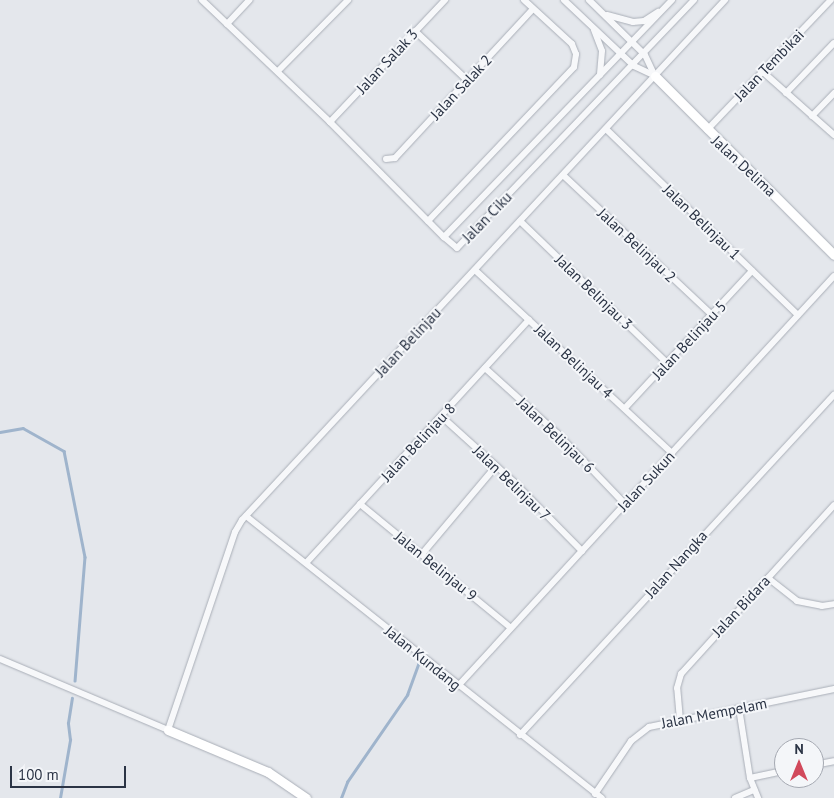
<!DOCTYPE html>
<style>
body{margin:0}
#map{position:relative;width:834px;height:798px;overflow:hidden;background:#e4e7ec;font-family:"PT Sans",sans-serif}
div>[style]{position:absolute}
.stream>*{height:2.5px;margin:-1.25px;padding:0 1.25px;transform-origin:1.25px;border-radius:1.25px;background:#9fb4cc}
.roads{filter:drop-shadow(0 0 1px #a9aeb7) drop-shadow(0 0 1px #a9aeb7)}
.street>*{height:6px;margin:-3px;padding:0 3px;transform-origin:3px;border-radius:3px;background:#f7f8fa}
.secondary>*{height:9px;margin:-4.5px;padding:0 4.5px;transform-origin:4.5px;border-radius:4.5px;background:#fff}
span{translate:-50% -50%;white-space:nowrap;text-align:center;line-height:1.15;-webkit-text-stroke:4px #f4f6f9;paint-order:stroke}
.street-label{font-size:15px;color:#2b3445}
.north{position:absolute;left:774px;top:738px;width:50px;height:50px;box-sizing:border-box;background:#f4f6f9;border:1px solid #a4a8b1;border-radius:50%;rotate:0deg;font-size:14px;font-weight:700;line-height:20px;text-align:center;color:#2b3445}
.north::after{content:'';display:block;margin:auto;width:18px;height:22px;background:#d1495b;clip-path:polygon(50% 0,100% 100%,50% 72%,0 100%)}
.scale{position:absolute;left:10px;top:766px;width:116px;height:22px;box-sizing:border-box;border:2px solid #2b3445;border-top:0;padding-left:6px;font-size:15px;line-height:18px;white-space:nowrap;color:#2b3445;-webkit-text-stroke:4px #f4f6f9;paint-order:stroke}
</style>
<div id="map">
<div class="stream">
<i style="left:0;top:432px;width:23px;rotate:-10deg"></i>
<i style="left:23px;top:428px;width:47px;rotate:29.3deg"></i>
<i style="left:64px;top:451px;width:108px;rotate:78.8deg"></i>
<i style="left:85px;top:557px;width:124px;rotate:94.6deg"></i>
<i style="left:60px;top:798px;width:59px;rotate:-80.2deg"></i>
<i style="left:70px;top:740px;width:17px;rotate:-97deg"></i>
<i style="left:68px;top:723px;width:25px;rotate:-81deg"></i>
<i style="left:341px;top:798px;width:17px;rotate:-69deg"></i>
<i style="left:347px;top:782px;width:106px;rotate:-55.4deg"></i>
<i style="left:407px;top:695px;width:37px;rotate:-70deg"></i>
</div>
<div class="roads">
<div class="street">
<i style="left:202px;top:0;width:177px;rotate:43.6deg"></i>
<i style="left:330px;top:122px;width:162px;rotate:45.3deg"></i>
<i style="left:564px;top:0;width:96px;rotate:43.3deg"></i>
<i style="left:634px;top:66px;width:23px;rotate:25deg"></i>
<i style="left:589px;top:0;width:78px;rotate:44.5deg"></i>
<i style="left:645px;top:55px;width:23px;rotate:65deg"></i>
<i style="left:672px;top:0;width:329px;rotate:133.9deg"></i>
<i style="left:444px;top:237px;width:17px;rotate:40deg"></i>
<i style="left:457px;top:248px;width:343px;rotate:-46.3deg"></i>
<i style="left:607px;top:15px;width:27px;rotate:15deg"></i>
<i style="left:633px;top:22px;width:11px;rotate:-5deg"></i>
<i style="left:644px;top:21px;width:17px;rotate:-33deg"></i>
<i style="left:227px;top:24px;width:33px;rotate:-47deg"></i>
<i style="left:594px;top:30px;width:22px;rotate:69deg"></i>
<i style="left:602px;top:51px;width:24px;rotate:95deg"></i>
<i style="left:415px;top:31px;width:71px;rotate:43.3deg"></i>
<i style="left:278px;top:71px;width:100px;rotate:-45.4deg"></i>
<i style="left:763px;top:72px;width:95px;rotate:41.6deg"></i>
<i style="left:786px;top:93px;width:69px;rotate:-46.2deg"></i>
<i style="left:812px;top:116px;width:32px;rotate:-46deg"></i>
<i style="left:330px;top:122px;width:168px;rotate:-46.7deg"></i>
<i style="left:606px;top:129px;width:267px;rotate:44.1deg"></i>
<i style="left:707px;top:130px;width:180px;rotate:-46.4deg"></i>
<i style="left:386px;top:159px;width:9px;rotate:-6deg"></i>
<i style="left:395px;top:158px;width:203px;rotate:-47.2deg"></i>
<i style="left:563px;top:175px;width:204px;rotate:43.2deg"></i>
<i style="left:428px;top:221px;width:212px;rotate:-46.5deg"></i>
<i style="left:574px;top:67px;width:13px;rotate:-81deg"></i>
<i style="left:576px;top:54px;width:11px;rotate:-112deg"></i>
<i style="left:572px;top:44px;width:65px;rotate:-137.5deg"></i>
<i style="left:520px;top:221px;width:204px;rotate:44deg"></i>
<i style="left:475px;top:270px;width:269px;rotate:42.9deg"></i>
<i style="left:485px;top:368px;width:98px;rotate:42.1deg"></i>
<i style="left:558px;top:434px;width:97px;rotate:46.3deg"></i>
<i style="left:625px;top:408px;width:187px;rotate:-47.2deg"></i>
<i style="left:441px;top:416px;width:98px;rotate:42.1deg"></i>
<i style="left:514px;top:482px;width:97px;rotate:45.4deg"></i>
<i style="left:360px;top:504px;width:195px;rotate:39.4deg"></i>
<i style="left:246px;top:516px;width:454px;rotate:38.4deg"></i>
<i style="left:422px;top:554px;width:115px;rotate:-49.9deg"></i>
<i style="left:306px;top:563px;width:330px;rotate:-47.5deg"></i>
<i style="left:768px;top:578px;width:37px;rotate:38deg"></i>
<i style="left:797px;top:601px;width:25px;rotate:11deg"></i>
<i style="left:822px;top:606px;width:12px;rotate:-9deg"></i>
<i style="left:0;top:659px;width:182px;rotate:22.9deg"></i>
<i style="left:168px;top:730px;width:209px;rotate:-71.3deg"></i>
<i style="left:235px;top:532px;width:14px;rotate:-60deg"></i>
<i style="left:242px;top:520px;width:710px;rotate:-47.11deg"></i>
<i style="left:458px;top:686px;width:556px;rotate:-47.48deg"></i>
<i style="left:739px;top:708px;width:71px;rotate:81.1deg"></i>
<i style="left:750px;top:778px;width:22px;rotate:68deg"></i>
<i style="left:680px;top:720px;width:32px;rotate:-95deg"></i>
<i style="left:677px;top:688px;width:15px;rotate:-74deg"></i>
<i style="left:681px;top:674px;width:228px;rotate:-47.8deg"></i>
<i style="left:520px;top:735px;width:463px;rotate:-47.3deg"></i>
<i style="left:814px;top:765px;width:20px;rotate:-11deg"></i>
<i style="left:750px;top:778px;width:35px;rotate:-12deg"></i>
<i style="left:595px;top:794px;width:64px;rotate:-55.8deg"></i>
<i style="left:631px;top:741px;width:23px;rotate:-38deg"></i>
<i style="left:649px;top:727px;width:189px;rotate:-11.6deg"></i>
<i style="left:735px;top:798px;width:21px;rotate:-23deg"></i>
</div>
<div class="secondary">
<i style="left:655px;top:76px;width:253px;rotate:45deg"></i>
<i style="left:168px;top:730px;width:108px;rotate:22.8deg"></i>
<i style="left:268px;top:772px;width:46px;rotate:34.4deg"></i>
</div>
</div>
<div class="street-label">
<span style="left:387px;top:61px;rotate:-47deg">Jalan Salak 3</span>
<span style="left:769px;top:65px;rotate:-46deg">Jalan Tembikai</span>
<span style="left:461px;top:87px;rotate:-47deg">Jalan Salak 2</span>
<span style="left:744px;top:166px;rotate:43deg">Jalan Delima</span>
<span style="left:487px;top:217px;rotate:-46deg">Jalan Ciku</span>
<span style="left:702px;top:222px;rotate:44deg">Jalan Belinjau 1</span>
<span style="left:637px;top:245px;rotate:43deg">Jalan Belinjau 2</span>
<span style="left:594px;top:292px;rotate:44deg">Jalan Belinjau 3</span>
<span style="left:689px;top:340px;rotate:-47deg">Jalan Belinjau 5</span>
<span style="left:408px;top:342px;rotate:-47deg">Jalan Belinjau</span>
<span style="left:574px;top:361px;rotate:43deg">Jalan Belinjau 4</span>
<span style="left:556px;top:435px;rotate:44deg">Jalan Belinjau 6</span>
<span style="left:418px;top:442px;rotate:-47deg">Jalan Belinjau 8</span>
<span style="left:646px;top:481px;rotate:-47deg">Jalan Sukun</span>
<span style="left:512px;top:483px;rotate:44deg">Jalan Belinjau 7</span>
<span style="left:676px;top:564px;rotate:-48deg">Jalan Nangka</span>
<span style="left:436px;top:566px;rotate:39deg">Jalan Belinjau 9</span>
<span style="left:741px;top:606px;rotate:-47deg">Jalan Bidara</span>
<span style="left:423px;top:658px;rotate:39deg">Jalan Kundang</span>
<span style="left:714px;top:713px;rotate:-11deg">Jalan Mempelam</span>
</div>
<div class="north">N</div>
<div class="scale">100 m</div>
</div>
